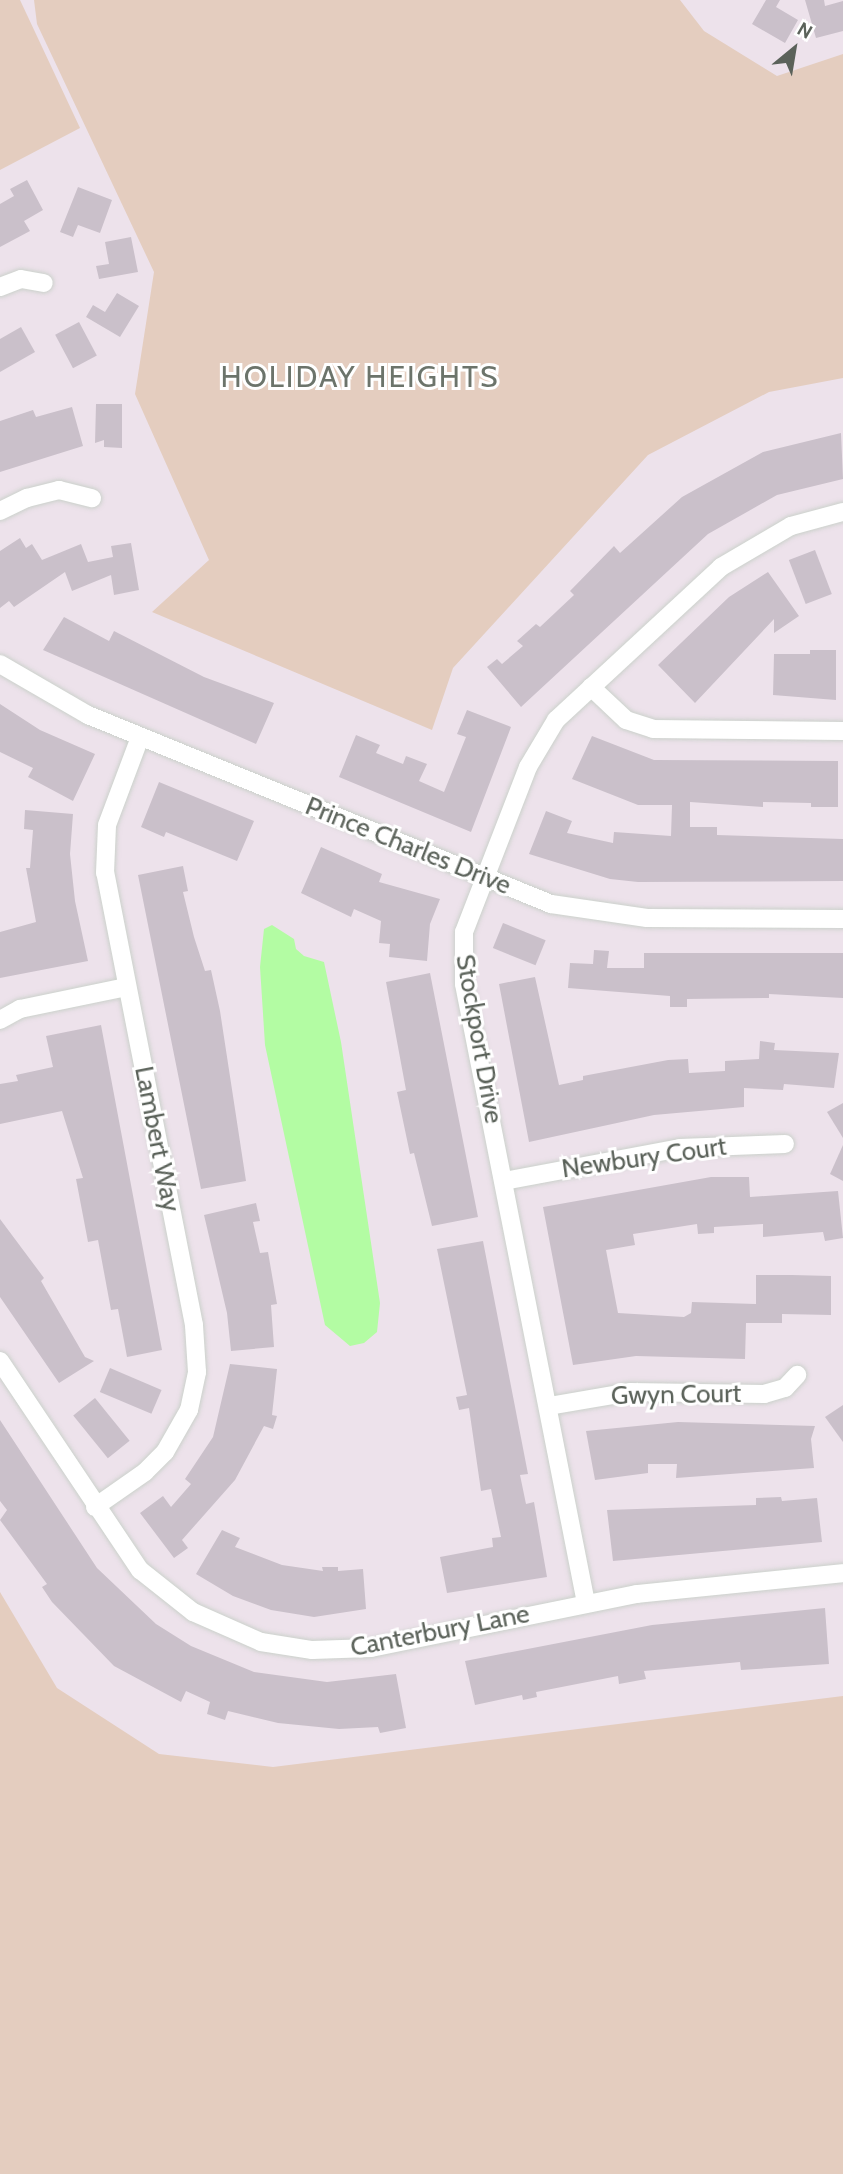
<!DOCTYPE html>
<style>
body{margin:0}
#map{position:relative;width:843px;height:2174px;overflow:hidden;background:#ede2eb;font-family:Cabin,sans-serif}
div>[style]{position:absolute}
.green>*{inset:0;background:#e4cdbf}
.water>*{inset:0;background:#b3fca3}
.building>*{inset:0;background:#cac0ca;transform-origin:0 0}
.roads{filter:drop-shadow(0 0 2px #cbd1cb) drop-shadow(0 0 2px #cbd1cb)}
.minor>*{height:18px;margin:-9px;padding:0 9px;transform-origin:9px;border-radius:9px;background:#fff}
span{translate:-50% -50%;white-space:nowrap;text-align:center;line-height:1.15;-webkit-text-stroke:6px #fff;paint-order:stroke}
.street-label{font-size:26px;color:#5b625a}
.quarter-label{font-size:30px;color:#6c746b;letter-spacing:2px}
.north{position:absolute;left:759px;top:14px;width:70px;height:70px;-webkit-text-stroke:5px #fff;paint-order:stroke;rotate:30deg;font-size:19px;font-weight:700;line-height:28px;text-align:center;color:#5b625a}
.north::after{content:'';display:block;margin:auto;width:24px;height:32px;background:#5b625a;clip-path:polygon(50% 0,100% 100%,50% 72%,0 100%)}
</style>
<div id="map">
<div class="green">
<i style="clip-path:polygon(0 0,20px 0,80px 128px,0 170px)"></i>
<i style="clip-path:polygon(34px 0,680px 0,704px 31px,777px 76px,843px 54px,843px 378px,769px 392px,648px 455px,453px 668px,432px 730px,152px 612px,209px 560px,135px 394px,154px 272px,37px 24px)"></i>
<i style="clip-path:polygon(0 1592px,57px 1688px,159px 1754px,273px 1767px,843px 1696px,843px 2174px,0 2174px)"></i>
</div>
<div class="water">
<i style="clip-path:polygon(272px 925px,294px 939px,296px 949px,304px 956px,324px 962px,341px 1042px,380px 1303px,377px 1332px,364px 1343px,350px 1346px,325px 1325px,265px 1045px,260px 967px,264px 929px)"></i>
</div>
<div class="building">
<i style="clip-path:polygon(766px 0,780px 0,776px 7px,798px 20px,785px 43px,752px 24px)"></i>
<i style="clip-path:polygon(805px 0,824px 0,825px 6px,843px 1px,843px 31px,816px 38px)"></i>
<i style="clip-path:polygon(27px 180px,43px 210px,24px 221px,30px 231px,0 247px,0 204px,14px 196px,10px 189px)"></i>
<i style="clip-path:polygon(78px 187px,112px 200px,100px 233px,78px 225px,73px 237px,60px 232px)"></i>
<i style="clip-path:polygon(131px 237px,138px 272px,99px 279px,96px 266px,109px 264px,105px 242px)"></i>
<i style="clip-path:polygon(117px 293px,139px 306px,120px 337px,86px 317px,93px 305px,105px 312px)"></i>
<i style="left:79px;top:322px;width:38px;height:27px;rotate:62deg"></i>
<i style="clip-path:polygon(21px 327px,35px 352px,0 372px,0 339px)"></i>
<i style="clip-path:polygon(96px 404px,122px 404px,122px 448px,104px 447px,104px 440px,95px 443px)"></i>
<i style="clip-path:polygon(72px 407px,83px 446px,0 472px,0 421px,33px 410px,36px 417px)"></i>
<i style="clip-path:polygon(841px 433px,843px 479px,777px 495px,708px 534px,521px 707px,487px 667px,497px 659px,502px 664px,523px 646px,517px 641px,536px 624px,540px 627px,574px 595px,570px 591px,614px 546px,620px 553px,682px 497px,763px 452px)"></i>
<i style="clip-path:polygon(20px 538px,26px 548px,32px 544px,42px 560px,81px 544px,88px 562px,113px 557px,111px 546px,131px 543px,139px 590px,114px 595px,111px 575px,72px 591px,65px 572px,14px 607px,9px 601px,0 608px,0 551px)"></i>
<i style="left:815px;top:550px;width:47px;height:28px;rotate:69deg"></i>
<i style="clip-path:polygon(768px 572px,799px 616px,774px 633px,774px 619px,695px 703px,658px 665px,729px 597px)"></i>
<i style="clip-path:polygon(64px 617px,109px 641px,114px 631px,204px 677px,274px 703px,256px 744px,43px 650px)"></i>
<i style="clip-path:polygon(810px 650px,836px 650px,836px 700px,773px 695px,774px 654px,810px 654px)"></i>
<i style="clip-path:polygon(0 704px,40px 730px,95px 754px,73px 801px,28px 777px,33px 768px,0 752px)"></i>
<i style="clip-path:polygon(467px 710px,511px 727px,471px 832px,339px 777px,356px 735px,380px 745px,376px 753px,403px 764px,406px 756px,427px 764px,419px 781px,444px 792px,466px 737px,457px 734px)"></i>
<i style="clip-path:polygon(592px 736px,654px 760px,838px 761px,838px 807px,811px 807px,811px 803px,763px 802px,763px 807px,690px 802px,690px 827px,717px 827px,717px 835px,843px 839px,843px 881px,638px 882px,610px 879px,529px 854px,546px 811px,572px 821px,567px 833px,613px 843px,614px 832px,671px 836px,672px 805px,638px 805px,572px 779px)"></i>
<i style="clip-path:polygon(159px 782px,254px 821px,237px 861px,166px 832px,164px 837px,141px 827px)"></i>
<i style="clip-path:polygon(25px 810px,73px 814px,70px 854px,75px 901px,88px 961px,0 978px,0 932px,36px 922px,26px 868px,30px 868px,33px 830px,24px 829px)"></i>
<i style="clip-path:polygon(321px 847px,382px 874px,379px 882px,440px 899px,430px 924px,427px 961px,389px 957px,390px 944px,379px 943px,381px 921px,354px 909px,351px 917px,301px 893px)"></i>
<i style="clip-path:polygon(183px 866px,188px 891px,183px 892px,194px 937px,205px 971px,211px 970px,220px 1011px,246px 1181px,201px 1189px,138px 875px)"></i>
<i style="left:503px;top:923px;width:46px;height:27px;rotate:22deg"></i>
<i style="clip-path:polygon(594px 950px,609px 951px,607px 968px,644px 968px,644px 953px,843px 953px,843px 998px,769px 994px,769px 998px,687px 999px,687px 1007px,670px 1007px,670px 996px,568px 988px,570px 963px,593px 964px)"></i>
<i style="clip-path:polygon(430px 973px,478px 1217px,432px 1226px,414px 1153px,410px 1154px,397px 1092px,406px 1090px,386px 982px)"></i>
<i style="clip-path:polygon(535px 977px,559px 1085px,583px 1080px,583px 1076px,668px 1060px,688px 1059px,689px 1073px,725px 1071px,725px 1061px,759px 1059px,760px 1041px,775px 1043px,774px 1050px,839px 1053px,834px 1088px,784px 1084px,783px 1090px,744px 1088px,744px 1107px,654px 1115px,529px 1142px,499px 984px)"></i>
<i style="clip-path:polygon(101px 1025px,162px 1350px,127px 1357px,118px 1309px,111px 1310px,98px 1240px,88px 1242px,76px 1179px,83px 1178px,62px 1111px,0 1124px,0 1084px,18px 1081px,16px 1075px,53px 1067px,46px 1036px)"></i>
<i style="clip-path:polygon(843px 1103px,843px 1138px,827px 1112px)"></i>
<i style="clip-path:polygon(843px 1145px,843px 1181px,830px 1174px)"></i>
<i style="clip-path:polygon(711px 1177px,749px 1177px,750px 1197px,838px 1191px,843px 1238px,825px 1241px,823px 1232px,763px 1237px,763px 1224px,714px 1227px,714px 1233px,698px 1234px,697px 1224px,633px 1234px,635px 1245px,606px 1250px,618px 1313px,684px 1317px,691px 1313px,692px 1302px,756px 1304px,756px 1275px,792px 1275px,831px 1276px,831px 1315px,782px 1314px,782px 1323px,746px 1323px,745px 1359px,636px 1356px,573px 1365px,543px 1207px)"></i>
<i style="clip-path:polygon(256px 1203px,260px 1221px,253px 1222px,260px 1253px,268px 1252px,277px 1304px,271px 1305px,274px 1347px,231px 1351px,227px 1313px,204px 1215px)"></i>
<i style="clip-path:polygon(0 1219px,44px 1278px,41px 1281px,85px 1357px,94px 1361px,59px 1383px,0 1297px)"></i>
<i style="clip-path:polygon(483px 1241px,528px 1474px,520px 1475px,526px 1504px,534px 1502px,547px 1577px,447px 1593px,440px 1557px,493px 1547px,492px 1538px,501px 1537px,491px 1489px,481px 1491px,469px 1408px,459px 1410px,456px 1397px,467px 1395px,437px 1249px)"></i>
<i style="clip-path:polygon(230px 1364px,277px 1369px,272px 1415px,277px 1416px,273px 1429px,264px 1426px,235px 1480px,182px 1540px,188px 1548px,174px 1558px,140px 1513px,163px 1496px,171px 1507px,191px 1484px,185px 1479px,213px 1437px)"></i>
<i style="left:110px;top:1368px;width:56px;height:26px;rotate:23deg"></i>
<i style="left:95px;top:1398px;width:55px;height:28px;rotate:51deg"></i>
<i style="clip-path:polygon(843px 1405px,843px 1442px,825px 1417px)"></i>
<i style="clip-path:polygon(0 1420px,97px 1568px,156px 1624px,191px 1646px,254px 1672px,327px 1682px,396px 1674px,406px 1728px,380px 1733px,378px 1727px,339px 1729px,278px 1723px,228px 1711px,225px 1720px,207px 1714px,210px 1702px,186px 1691px,181px 1702px,114px 1666px,52px 1602px,42px 1587px,47px 1584px,0 1520px,7px 1510px,0 1501px)"></i>
<i style="clip-path:polygon(678px 1422px,815px 1426px,811px 1439px,814px 1468px,676px 1478px,677px 1464px,648px 1464px,648px 1473px,595px 1480px,586px 1431px)"></i>
<i style="clip-path:polygon(781px 1497px,782px 1501px,817px 1498px,822px 1542px,613px 1561px,607px 1510px,756px 1505px,756px 1498px)"></i>
<i style="clip-path:polygon(222px 1530px,240px 1538px,235px 1547px,282px 1565px,323px 1571px,322px 1567px,338px 1567px,338px 1571px,363px 1569px,366px 1609px,314px 1617px,271px 1610px,233px 1596px,196px 1574px)"></i>
<i style="clip-path:polygon(825px 1608px,829px 1664px,741px 1670px,740px 1662px,644px 1671px,646px 1679px,619px 1684px,618px 1676px,536px 1692px,537px 1697px,523px 1700px,522px 1695px,475px 1705px,465px 1661px,652px 1625px)"></i>
</div>
<div class="roads">
<div class="minor">
<i style="left:0;top:287px;width:22px;rotate:-21deg"></i>
<i style="left:21px;top:279px;width:23px;rotate:10deg"></i>
<i style="left:0;top:511px;width:30px;rotate:-26deg"></i>
<i style="left:27px;top:498px;width:33px;rotate:-14deg"></i>
<i style="left:59px;top:490px;width:34px;rotate:14deg"></i>
<i style="left:0;top:664px;width:102px;rotate:30.1deg"></i>
<i style="left:88px;top:715px;width:500px;rotate:22.21deg"></i>
<i style="left:551px;top:904px;width:97px;rotate:8.3deg"></i>
<i style="left:647px;top:918px;width:196px;rotate:0.3deg"></i>
<i style="left:591px;top:687px;width:48px;rotate:43.3deg"></i>
<i style="left:626px;top:720px;width:28px;rotate:18deg"></i>
<i style="left:653px;top:729px;width:190px;rotate:0.6deg"></i>
<i style="left:0;top:1020px;width:23px;rotate:-29deg"></i>
<i style="left:20px;top:1009px;width:108px;rotate:-11.7deg"></i>
<i style="left:504px;top:1181px;width:179px;rotate:-10.6deg"></i>
<i style="left:680px;top:1148px;width:105px;rotate:-2.2deg"></i>
<i style="left:0;top:1361px;width:252px;rotate:56.2deg"></i>
<i style="left:140px;top:1570px;width:68px;rotate:38.4deg"></i>
<i style="left:193px;top:1612px;width:74px;rotate:23.8deg"></i>
<i style="left:261px;top:1642px;width:52px;rotate:8.9deg"></i>
<i style="left:312px;top:1650px;width:59px;rotate:-1.9deg"></i>
<i style="left:371px;top:1648px;width:271px;rotate:-11.5deg"></i>
<i style="left:637px;top:1594px;width:207px;rotate:-5.8deg"></i>
<i style="left:549px;top:1406px;width:82px;rotate:-9.8deg"></i>
<i style="left:630px;top:1392px;width:134px;rotate:0.9deg"></i>
<i style="left:764px;top:1394px;width:22px;rotate:-16deg"></i>
<i style="left:785px;top:1388px;width:18px;rotate:-47deg"></i>
<i style="left:95px;top:1507px;width:61px;rotate:-35deg"></i>
<i style="left:145px;top:1472px;width:28px;rotate:-45deg"></i>
<i style="left:165px;top:1452px;width:48px;rotate:-60.3deg"></i>
<i style="left:189px;top:1410px;width:39px;rotate:-78deg"></i>
<i style="left:197px;top:1372px;width:47px;rotate:-93.7deg"></i>
<i style="left:194px;top:1325px;width:461px;rotate:-101.1deg"></i>
<i style="left:105px;top:873px;width:48px;rotate:-87.6deg"></i>
<i style="left:107px;top:825px;width:94px;rotate:-69.4deg"></i>
<i style="left:586px;top:1603px;width:631px;rotate:-101.15deg"></i>
<i style="left:464px;top:984px;width:52px;rotate:-90deg"></i>
<i style="left:464px;top:932px;width:177px;rotate:-68.8deg"></i>
<i style="left:528px;top:767px;width:55px;rotate:-59.2deg"></i>
<i style="left:556px;top:720px;width:225px;rotate:-42.8deg"></i>
<i style="left:721px;top:567px;width:81px;rotate:-30.4deg"></i>
<i style="left:791px;top:526px;width:54px;rotate:-15.1deg"></i>
</div>
</div>
<div class="street-label">
<span style="left:408px;top:846px;rotate:22deg">Prince Charles Drive</span>
<span style="left:479px;top:1039px;rotate:80deg">Stockport Drive</span>
<span style="left:157px;top:1139px;rotate:79deg">Lambert Way</span>
<span style="left:644px;top:1158px;rotate:-8deg">Newbury Court</span>
<span style="left:676px;top:1395px;rotate:-1deg">Gwyn Court</span>
<span style="left:440px;top:1631px;rotate:-11deg">Canterbury Lane</span>
</div>
<div class="quarter-label">
<span style="left:360px;top:377px">HOLIDAY HEIGHTS</span>
</div>
<div class="north">N</div>
</div>
